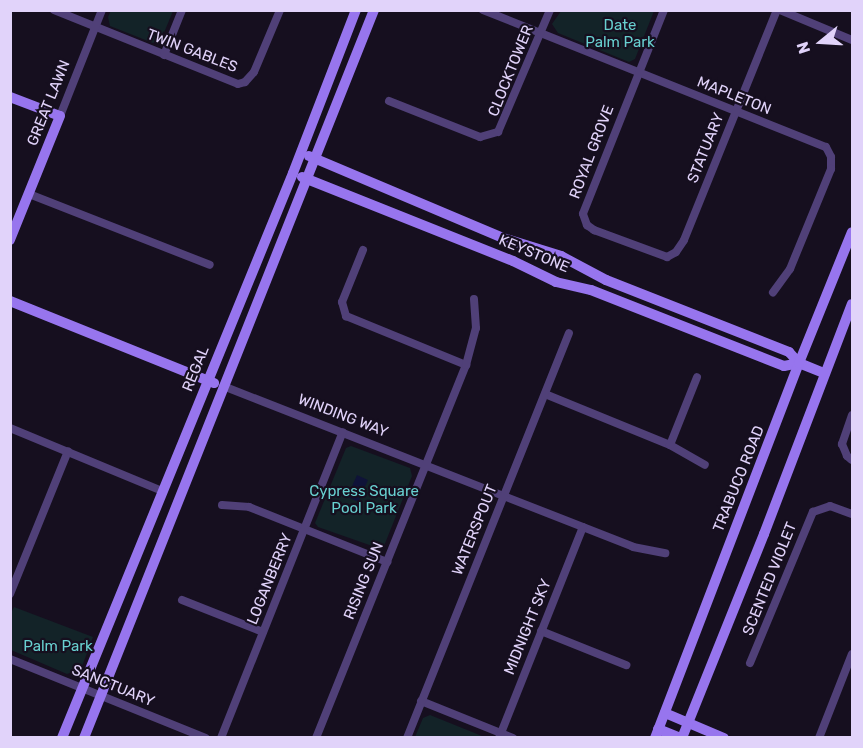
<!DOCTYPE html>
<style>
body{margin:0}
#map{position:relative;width:863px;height:748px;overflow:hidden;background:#160f1f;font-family:Rubik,sans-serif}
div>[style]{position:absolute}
.green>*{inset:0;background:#132328}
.water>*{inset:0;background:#0f1338;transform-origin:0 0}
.street>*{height:8px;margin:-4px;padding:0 4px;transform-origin:4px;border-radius:4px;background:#504078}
.secondary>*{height:10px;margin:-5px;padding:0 5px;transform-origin:5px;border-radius:5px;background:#9775ee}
span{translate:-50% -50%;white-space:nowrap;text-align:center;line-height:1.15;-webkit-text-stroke:4.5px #160f1f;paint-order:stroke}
.park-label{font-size:15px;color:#68d0d0}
.street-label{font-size:15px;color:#e1d3fa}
.frame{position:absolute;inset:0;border:12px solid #e1d3fa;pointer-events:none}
.north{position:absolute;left:791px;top:12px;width:60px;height:60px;-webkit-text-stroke:4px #160f1f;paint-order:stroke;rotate:252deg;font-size:16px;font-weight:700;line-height:24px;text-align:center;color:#e1d3fa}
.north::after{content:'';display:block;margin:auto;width:21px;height:27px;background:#e1d3fa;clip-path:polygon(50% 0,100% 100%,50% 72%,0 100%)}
</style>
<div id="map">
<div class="green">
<i style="clip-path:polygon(111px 10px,173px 10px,173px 11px,161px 40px,153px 43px,110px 26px,108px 17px)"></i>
<i style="clip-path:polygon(561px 11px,654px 11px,635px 59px,629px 62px,558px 33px,552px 24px)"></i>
<i style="clip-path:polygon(351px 446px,410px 468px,412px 476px,384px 546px,378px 548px,318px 527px,315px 523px,346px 448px)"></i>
<i style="clip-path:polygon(14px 607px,93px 637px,81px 669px,67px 674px,11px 650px,11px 613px)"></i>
<i style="clip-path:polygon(430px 715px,482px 736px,485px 737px,415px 737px,423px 718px)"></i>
</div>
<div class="water">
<i style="left:357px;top:475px;width:12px;height:24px;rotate:24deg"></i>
</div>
<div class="street">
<i style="left:54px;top:10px;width:198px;rotate:21.9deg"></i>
<i style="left:238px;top:84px;width:7px;rotate:-16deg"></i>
<i style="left:245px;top:82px;width:13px;rotate:-48deg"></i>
<i style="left:254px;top:72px;width:67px;rotate:-67.2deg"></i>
<i style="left:483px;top:10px;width:369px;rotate:21.8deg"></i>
<i style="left:826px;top:147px;width:11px;rotate:63deg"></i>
<i style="left:831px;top:157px;width:12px;rotate:90deg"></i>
<i style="left:831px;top:169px;width:108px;rotate:112.3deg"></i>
<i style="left:790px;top:269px;width:29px;rotate:126deg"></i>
<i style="left:664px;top:10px;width:219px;rotate:111.7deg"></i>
<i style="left:583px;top:214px;width:12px;rotate:70deg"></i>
<i style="left:587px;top:225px;width:9px;rotate:36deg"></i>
<i style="left:594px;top:230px;width:78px;rotate:20.3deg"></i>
<i style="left:667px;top:257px;width:10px;rotate:-29deg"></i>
<i style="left:676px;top:252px;width:14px;rotate:-56deg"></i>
<i style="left:684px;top:240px;width:248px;rotate:-68deg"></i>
<i style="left:780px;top:10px;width:78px;rotate:22.6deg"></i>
<i style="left:164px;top:55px;width:48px;rotate:-68.2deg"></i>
<i style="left:389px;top:101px;width:98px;rotate:21.6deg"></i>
<i style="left:480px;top:137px;width:19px;rotate:-16deg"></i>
<i style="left:498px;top:132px;width:133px;rotate:-66.9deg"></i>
<i style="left:60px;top:116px;width:114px;rotate:-68.4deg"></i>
<i style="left:29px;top:194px;width:194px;rotate:21.4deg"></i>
<i style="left:363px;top:250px;width:56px;rotate:112deg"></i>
<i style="left:342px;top:302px;width:15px;rotate:74deg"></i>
<i style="left:346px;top:316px;width:130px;rotate:22.2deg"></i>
<i style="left:223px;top:386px;width:440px;rotate:21.4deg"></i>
<i style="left:633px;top:547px;width:33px;rotate:11deg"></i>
<i style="left:545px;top:394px;width:135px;rotate:22.2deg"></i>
<i style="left:670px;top:445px;width:40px;rotate:29.7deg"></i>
<i style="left:852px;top:415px;width:31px;rotate:109deg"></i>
<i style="left:842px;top:444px;width:13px;rotate:67deg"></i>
<i style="left:847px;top:456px;width:6px;rotate:39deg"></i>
<i style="left:10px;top:428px;width:165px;rotate:22.5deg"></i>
<i style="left:670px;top:445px;width:73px;rotate:-68.3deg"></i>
<i style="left:222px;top:505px;width:27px;rotate:4deg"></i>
<i style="left:249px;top:507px;width:149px;rotate:21.7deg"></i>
<i style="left:10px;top:594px;width:154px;rotate:-67.9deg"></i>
<i style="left:182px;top:600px;width:87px;rotate:21.6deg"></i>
<i style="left:541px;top:631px;width:92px;rotate:21.8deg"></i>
<i style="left:10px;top:659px;width:211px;rotate:22deg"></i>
<i style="left:750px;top:663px;width:164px;rotate:-67.4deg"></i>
<i style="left:813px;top:512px;width:18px;rotate:-19deg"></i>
<i style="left:830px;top:506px;width:23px;rotate:20deg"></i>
<i style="left:421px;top:701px;width:99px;rotate:21.9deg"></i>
<i style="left:221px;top:738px;width:329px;rotate:-68.3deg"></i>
<i style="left:316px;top:738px;width:402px;rotate:-68.1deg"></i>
<i style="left:466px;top:365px;width:38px;rotate:-75deg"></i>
<i style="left:476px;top:328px;width:29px;rotate:-94deg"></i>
<i style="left:407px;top:738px;width:436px;rotate:-68.2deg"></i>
<i style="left:499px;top:738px;width:227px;rotate:-68.3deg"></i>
<i style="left:819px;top:738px;width:90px;rotate:-68.6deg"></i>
</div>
<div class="secondary">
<i style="left:10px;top:97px;width:53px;rotate:20.8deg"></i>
<i style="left:60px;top:116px;width:134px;rotate:112deg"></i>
<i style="left:309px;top:156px;width:211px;rotate:22.9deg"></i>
<i style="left:503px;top:238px;width:61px;rotate:17.2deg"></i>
<i style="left:561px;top:256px;width:51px;rotate:28.1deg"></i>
<i style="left:606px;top:280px;width:197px;rotate:21.5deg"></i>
<i style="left:789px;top:352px;width:15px;rotate:48deg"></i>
<i style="left:799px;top:363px;width:27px;rotate:22deg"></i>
<i style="left:302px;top:177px;width:227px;rotate:21.7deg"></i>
<i style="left:513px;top:261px;width:48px;rotate:26deg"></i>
<i style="left:556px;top:282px;width:36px;rotate:13deg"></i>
<i style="left:591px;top:290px;width:207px;rotate:21.5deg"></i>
<i style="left:784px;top:366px;width:15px;rotate:-11deg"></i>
<i style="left:10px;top:301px;width:220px;rotate:21.9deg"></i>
<i style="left:665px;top:713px;width:64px;rotate:23deg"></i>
<i style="left:658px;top:729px;width:24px;rotate:22deg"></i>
<i style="left:62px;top:738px;width:610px;rotate:-67.76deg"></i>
<i style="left:293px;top:173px;width:175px;rotate:-68.9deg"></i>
<i style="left:84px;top:738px;width:784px;rotate:-68.28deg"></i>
<i style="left:655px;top:738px;width:402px;rotate:-69deg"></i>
<i style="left:799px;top:363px;width:141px;rotate:-68deg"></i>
<i style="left:682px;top:738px;width:220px;rotate:-68.1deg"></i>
<i style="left:764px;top:534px;width:246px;rotate:-69.1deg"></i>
</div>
<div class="park-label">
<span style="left:620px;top:34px">Date<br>Palm Park</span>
<span style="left:364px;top:500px">Cypress Square<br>Pool Park</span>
<span style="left:58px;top:647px">Palm Park</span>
</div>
<div class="street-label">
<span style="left:192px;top:51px;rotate:21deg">TWIN GABLES</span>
<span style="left:511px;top:71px;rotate:-68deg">CLOCKTOWER</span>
<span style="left:734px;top:96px;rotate:22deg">MAPLETON</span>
<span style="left:49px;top:103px;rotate:-68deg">GREAT LAWN</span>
<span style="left:706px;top:148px;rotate:-68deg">STATUARY</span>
<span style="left:592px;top:152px;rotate:-69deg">ROYAL GROVE</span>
<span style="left:534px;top:254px;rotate:23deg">KEYSTONE</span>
<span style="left:196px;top:369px;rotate:-68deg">REGAL</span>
<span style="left:343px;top:416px;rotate:21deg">WINDING WAY</span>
<span style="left:739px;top:479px;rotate:-68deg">TRABUCO ROAD</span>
<span style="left:475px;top:530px;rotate:-68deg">WATERSPOUT</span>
<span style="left:270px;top:579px;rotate:-68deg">LOGANBERRY</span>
<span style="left:770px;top:579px;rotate:-68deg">SCENTED VIOLET</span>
<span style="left:364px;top:581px;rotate:-68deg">RISING SUN</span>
<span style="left:528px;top:627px;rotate:-68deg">MIDNIGHT SKY</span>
<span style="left:113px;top:686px;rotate:22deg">SANCTUARY</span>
</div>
<div class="frame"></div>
<div class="north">N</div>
</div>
